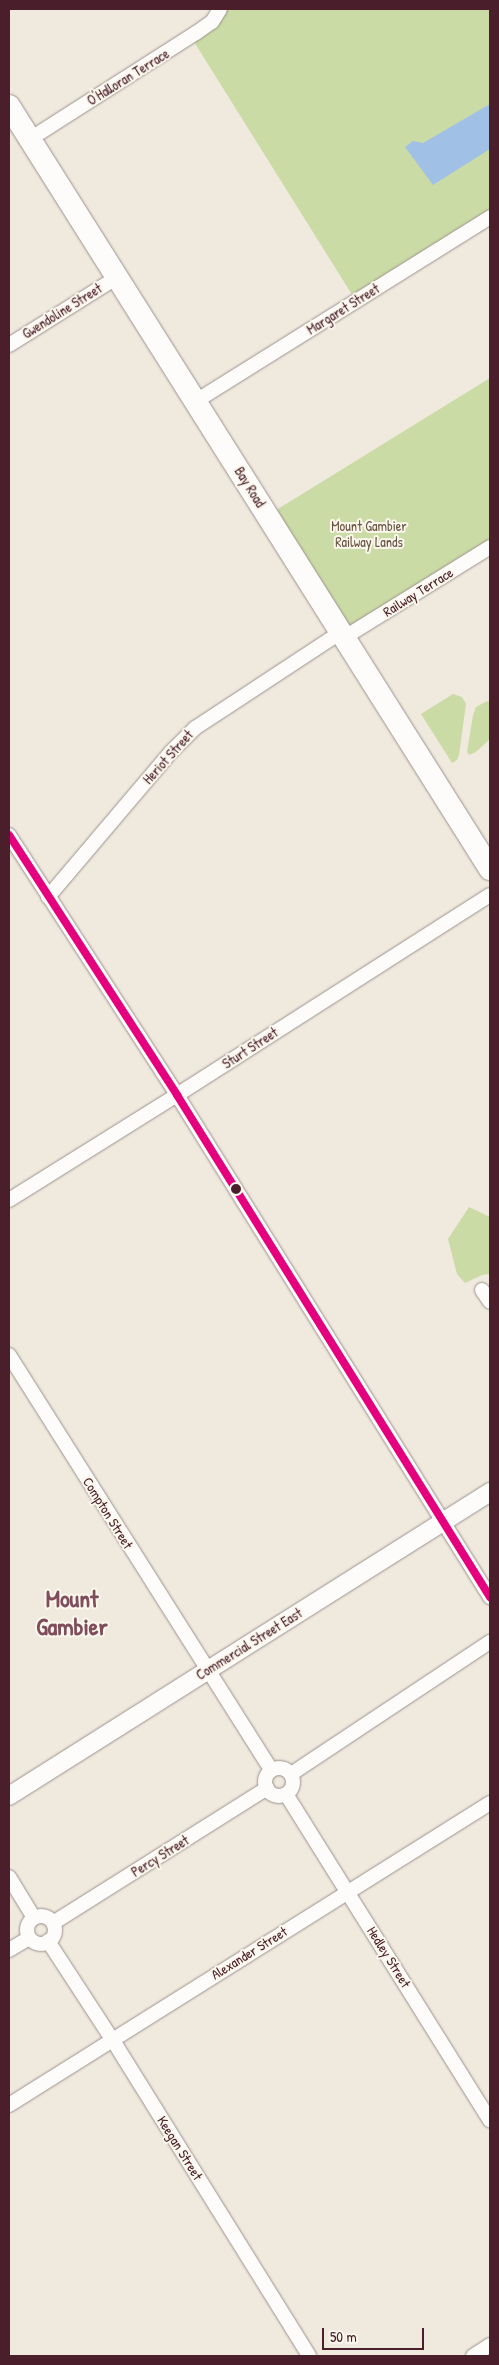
<!DOCTYPE html>
<style>
body{margin:0}
#map{position:relative;width:499px;height:2365px;overflow:hidden;background:#f0e9de;font-family:"Patrick Hand",sans-serif}
div>[style]{position:absolute}
.green>*{inset:0;background:#cbdba5}
.water>*{inset:0;background:#a1c0e6}
.roads{filter:drop-shadow(0 0 1px #9c928e) drop-shadow(0 0 1px #9c928e)}
.minor>*{height:14px;margin:-7px;padding:0 7px;transform-origin:7px;border-radius:7px;background:#fdfcfa}
.minor>.ring{margin:-7px;padding:0;box-sizing:content-box;background:none;border:14px solid #fdfcfa;border-radius:50%}
.tertiary>*{height:18px;margin:-9px;padding:0 9px;transform-origin:9px;border-radius:9px;background:#fdfcfa}
.primary>*{height:22px;margin:-11px;padding:0 11px;transform-origin:11px;border-radius:11px;background:#fdfcfa}
.bus-1>*{height:8px;margin:-4px;padding:0 4px;transform-origin:4px;border-radius:4px;background:#e5007d}
.dots>*{width:14px;height:14px;translate:-50% -50%;box-sizing:border-box;border:2px solid #fbf7ec;border-radius:50%}
span{translate:-50% -50%;white-space:nowrap;text-align:center;line-height:1.15;-webkit-text-stroke:4px #fbf7ec;paint-order:stroke}
.street-label{font-size:14px;color:#4a1f2b}
.park-label{font-size:14px;color:#685442}
.town-label{font-size:24px;color:#7f4d5c;font-weight:700}
.frame{position:absolute;inset:0;border:10px solid #4a1f2b;pointer-events:none}
.scale{position:absolute;left:322px;top:2328px;width:102px;height:22px;box-sizing:border-box;border:2px solid #4a1f2b;border-top:0;padding-left:6px;font-size:15px;line-height:18px;white-space:nowrap;color:#4a1f2b;-webkit-text-stroke:4px #fbf7ec;paint-order:stroke}
</style>
<div id="map">
<div class="green">
<i style="clip-path:polygon(220px 9px,490px 9px,490px 217px,356px 301px,191px 37px)"></i>
<i style="clip-path:polygon(490px 378px,490px 541px,347px 631px,273px 512px)"></i>
<i style="clip-path:polygon(453px 694px,462px 697px,466px 704px,459px 755px,457px 760px,452px 763px,421px 714px)"></i>
<i style="clip-path:polygon(487px 701px,490px 702px,490px 739px,476px 752px,469px 755px,467px 752px,473px 715px,476px 707px)"></i>
<i style="clip-path:polygon(469px 1207px,490px 1217px,490px 1274px,482px 1275px,465px 1283px,457px 1274px,448px 1239px)"></i>
</div>
<div class="water">
<i style="clip-path:polygon(490px 104px,490px 149px,433px 185px,405px 147px,413px 141px,423px 143px)"></i>
</div>
<div class="roads">
<div class="minor">
<i style="left:30px;top:139px;width:197px;rotate:-32.6deg"></i>
<i style="left:196px;top:33px;width:19px;rotate:-35deg"></i>
<i style="left:212px;top:22px;width:15px;rotate:-58deg"></i>
<i style="left:9px;top:345px;width:126px;rotate:-32.1deg"></i>
<i style="left:196px;top:401px;width:347px;rotate:-32deg"></i>
<i style="left:345px;top:637px;width:171px;rotate:-31.8deg"></i>
<i style="left:9px;top:835px;width:310px;rotate:57.1deg"></i>
<i style="left:177px;top:1095px;width:592px;rotate:58.06deg"></i>
<i style="left:48px;top:897px;width:190px;rotate:-49.7deg"></i>
<i style="left:171px;top:752px;width:34px;rotate:-45deg"></i>
<i style="left:195px;top:728px;width:175px;rotate:-33.3deg"></i>
<i style="left:9px;top:1200px;width:198px;rotate:-32deg"></i>
<i style="left:177px;top:1095px;width:371px;rotate:-32.6deg"></i>
<i style="left:482px;top:1290px;width:14px;rotate:56deg"></i>
<i style="left:9px;top:1355px;width:491px;rotate:57.7deg"></i>
<i class="ring" style="left:265px;top:1768px;width:14px;height:14px"></i>
<i style="left:291px;top:1774px;width:239px;rotate:-33.6deg"></i>
<i style="left:286px;top:1794px;width:385px;rotate:58deg"></i>
<i style="left:9px;top:1877px;width:48px;rotate:58.6deg"></i>
<i class="ring" style="left:27px;top:1916px;width:14px;height:14px"></i>
<i style="left:53px;top:1923px;width:253px;rotate:-32.2deg"></i>
<i style="left:48px;top:1941px;width:117px;rotate:56.9deg"></i>
<i style="left:112px;top:2039px;width:373px;rotate:58.1deg"></i>
<i style="left:9px;top:1950px;width:23px;rotate:-31deg"></i>
<i style="left:9px;top:2105px;width:568px;rotate:-32.12deg"></i>
<i style="left:473px;top:2356px;width:20px;rotate:-33deg"></i>
</div>
<div class="tertiary">
<i style="left:9px;top:1796px;width:569px;rotate:-32.29deg"></i>
</div>
<div class="primary">
<i style="left:9px;top:106px;width:902px;rotate:57.77deg"></i>
</div>
</div>
<div class="bus-1">
<i style="left:9px;top:835px;width:310px;rotate:57.1deg"></i>
<i style="left:177px;top:1095px;width:592px;rotate:58.06deg"></i>
</div>
<div class="dots">
<i style="left:236px;top:1189px;background:#4a1f2b"></i>
</div>
<div class="street-label">
<span style="left:128px;top:77px;rotate:-32deg">O'Halloran Terrace</span>
<span style="left:343px;top:309px;rotate:-32deg">Margaret Street</span>
<span style="left:62px;top:311px;rotate:-32deg">Gwendoline Street</span>
<span style="left:250px;top:487px;rotate:58deg">Bay Road</span>
<span style="left:418px;top:592px;rotate:-32deg">Railway Terrace</span>
<span style="left:168px;top:757px;rotate:-48deg">Heriot Street</span>
<span style="left:250px;top:1048px;rotate:-33deg">Sturt Street</span>
<span style="left:108px;top:1513px;rotate:58deg">Compton Street</span>
<span style="left:249px;top:1644px;rotate:-32deg">Commercial Street East</span>
<span style="left:160px;top:1856px;rotate:-32deg">Percy Street</span>
<span style="left:249px;top:1953px;rotate:-32deg">Alexander Street</span>
<span style="left:389px;top:1957px;rotate:58deg">Hedley Street</span>
<span style="left:180px;top:2148px;rotate:58deg">Keegan Street</span>
</div>
<div class="park-label">
<span style="left:369px;top:534px">Mount Gambier<br>Railway Lands</span>
</div>
<div class="town-label">
<span style="left:72px;top:1613px">Mount<br>Gambier</span>
</div>
<div class="frame"></div>
<div class="scale">50 m</div>
</div>
